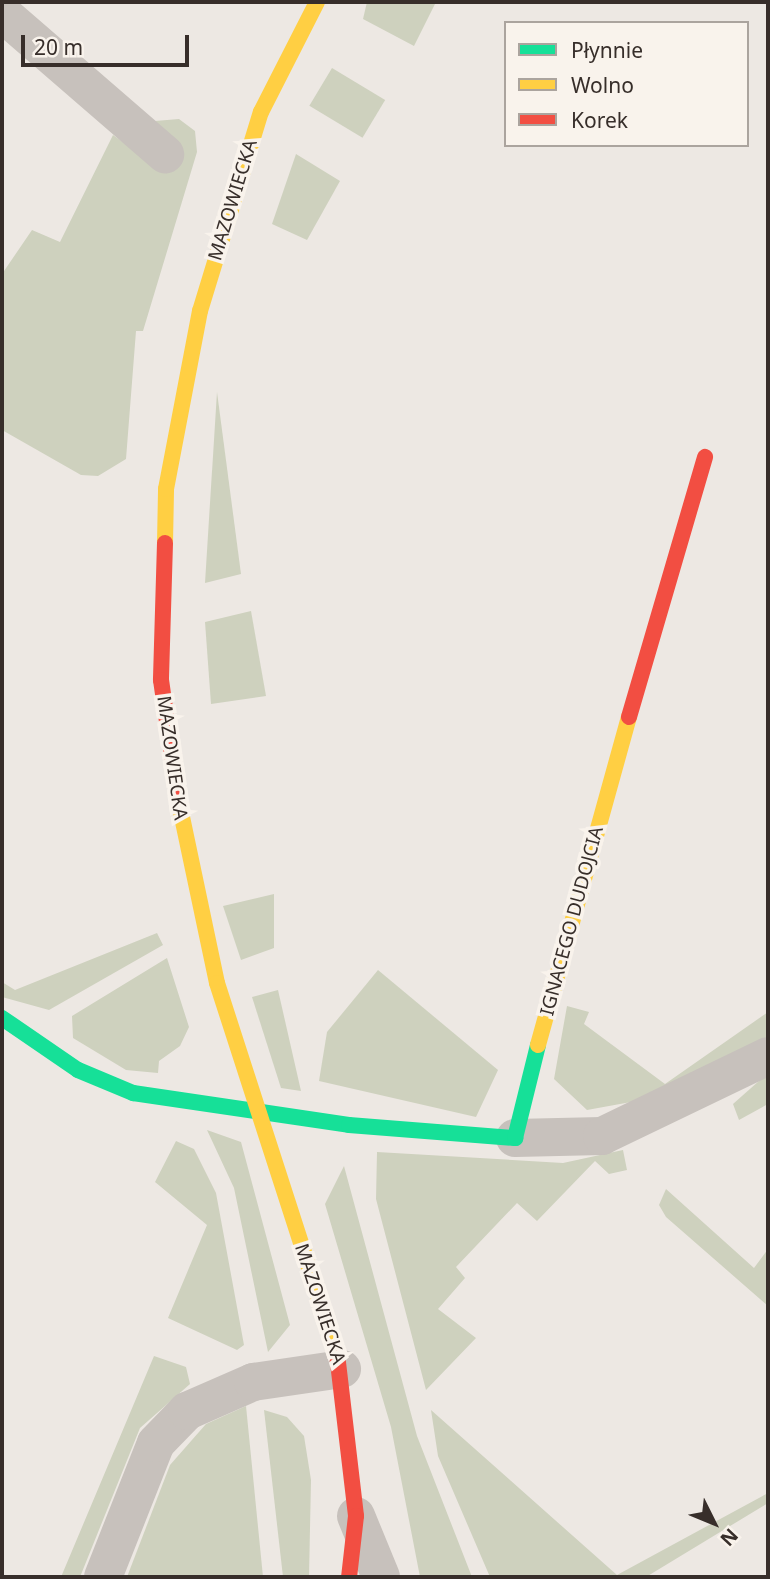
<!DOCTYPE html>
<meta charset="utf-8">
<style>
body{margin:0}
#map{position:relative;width:770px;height:1579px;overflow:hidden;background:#ede8e3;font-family:"Noto Sans",sans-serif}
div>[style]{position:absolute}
.green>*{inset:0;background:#ced1be;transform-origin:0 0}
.street>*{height:38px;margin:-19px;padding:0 19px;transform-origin:19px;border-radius:19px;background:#c7c1bc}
.fast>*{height:16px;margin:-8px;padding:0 8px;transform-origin:8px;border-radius:8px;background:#16e098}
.slow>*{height:16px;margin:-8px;padding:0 8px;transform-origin:8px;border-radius:8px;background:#ffcf43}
.jam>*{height:16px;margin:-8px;padding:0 8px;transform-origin:8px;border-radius:8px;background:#f24e42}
span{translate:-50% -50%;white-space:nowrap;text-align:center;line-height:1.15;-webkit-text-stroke:7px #f9f3ec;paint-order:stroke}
.street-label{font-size:19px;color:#372e2a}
.frame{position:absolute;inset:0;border:4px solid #372e2a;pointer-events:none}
.legend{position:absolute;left:504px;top:21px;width:245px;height:126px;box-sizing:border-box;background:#f9f3ec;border:2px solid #aba49e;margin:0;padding:9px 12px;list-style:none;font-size:21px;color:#372e2a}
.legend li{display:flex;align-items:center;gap:14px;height:35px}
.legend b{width:35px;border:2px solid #aba49e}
.north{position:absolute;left:679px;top:1488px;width:70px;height:70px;-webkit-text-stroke:5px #f9f3ec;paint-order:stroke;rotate:133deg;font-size:19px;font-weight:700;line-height:28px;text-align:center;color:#372e2a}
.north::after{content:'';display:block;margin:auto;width:24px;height:32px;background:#372e2a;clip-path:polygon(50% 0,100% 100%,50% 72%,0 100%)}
.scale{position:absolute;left:21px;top:35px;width:168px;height:32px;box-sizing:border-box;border:4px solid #372e2a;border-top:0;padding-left:9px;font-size:21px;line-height:24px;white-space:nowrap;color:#372e2a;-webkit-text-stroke:5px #f9f3ec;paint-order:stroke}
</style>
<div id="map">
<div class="green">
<i style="clip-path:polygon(367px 2px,436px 2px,414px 46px,363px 19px)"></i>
<i style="left:332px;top:68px;width:62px;height:44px;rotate:31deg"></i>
<i style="clip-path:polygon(179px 119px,195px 131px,197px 152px,143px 331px,136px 331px,126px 459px,98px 476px,81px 475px,2px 430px,2px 274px,32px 230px,60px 242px,113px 135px,159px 168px,143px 122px)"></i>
<i style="clip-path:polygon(296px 154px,340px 181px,307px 240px,272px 224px)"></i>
<i style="clip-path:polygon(217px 392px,241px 574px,205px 583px)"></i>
<i style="clip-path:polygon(251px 611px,266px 696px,211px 704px,205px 622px)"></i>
<i style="clip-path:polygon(274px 894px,274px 948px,241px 960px,223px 906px)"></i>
<i style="clip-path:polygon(157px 933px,163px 945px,49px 1010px,2px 997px,2px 982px,15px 990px)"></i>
<i style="clip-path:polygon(167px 958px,189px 1027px,180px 1046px,159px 1061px,158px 1073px,126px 1070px,73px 1038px,72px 1016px)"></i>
<i style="clip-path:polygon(378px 970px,498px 1070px,476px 1117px,319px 1081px,327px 1032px)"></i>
<i style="clip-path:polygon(278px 990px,301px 1091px,281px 1088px,252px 997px)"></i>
<i style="clip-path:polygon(567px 1006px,589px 1012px,584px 1024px,665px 1084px,768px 1012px,768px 1037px,653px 1098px,587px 1110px,554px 1079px)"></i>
<i style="clip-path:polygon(768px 1073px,768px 1104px,739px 1120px,733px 1104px)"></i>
<i style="clip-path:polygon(207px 1130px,241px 1142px,290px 1325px,268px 1352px,234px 1188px)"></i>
<i style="clip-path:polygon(176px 1141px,194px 1149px,216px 1193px,244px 1345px,237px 1350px,168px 1318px,207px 1225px,155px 1182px)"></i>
<i style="clip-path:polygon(623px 1150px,627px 1170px,609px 1174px,595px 1161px,537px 1221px,517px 1203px,456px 1267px,465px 1278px,438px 1309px,476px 1338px,426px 1390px,376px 1199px,377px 1152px,563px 1163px)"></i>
<i style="clip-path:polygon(344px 1166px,417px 1436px,472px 1577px,420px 1577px,391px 1427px,325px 1204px)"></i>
<i style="clip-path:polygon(666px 1189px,754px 1268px,768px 1249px,768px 1306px,666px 1217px,659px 1205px)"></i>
<i style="clip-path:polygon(154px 1356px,186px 1367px,190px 1384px,140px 1428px,80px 1577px,61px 1577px)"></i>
<i style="clip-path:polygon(246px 1406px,263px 1577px,127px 1577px,170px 1465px,206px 1424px)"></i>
<i style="clip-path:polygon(264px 1410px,287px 1417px,304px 1436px,311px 1480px,309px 1577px,283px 1577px)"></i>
<i style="clip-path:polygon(431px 1410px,617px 1575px,768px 1493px,768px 1503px,646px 1577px,490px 1577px,438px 1456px)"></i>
</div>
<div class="street">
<i style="left:2px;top:13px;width:216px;rotate:40.9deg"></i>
<i style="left:515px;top:1138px;width:87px;rotate:-1.3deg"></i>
<i style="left:602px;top:1136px;width:184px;rotate:-25.7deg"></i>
<i style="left:356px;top:1516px;width:66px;rotate:67.7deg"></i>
<i style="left:103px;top:1577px;width:144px;rotate:-68.4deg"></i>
<i style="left:156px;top:1443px;width:45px;rotate:-45.9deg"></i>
<i style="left:187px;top:1411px;width:72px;rotate:-23.7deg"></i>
<i style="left:253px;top:1382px;width:90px;rotate:-8.3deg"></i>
</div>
<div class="fast">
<i style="left:2px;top:1018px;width:92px;rotate:34.4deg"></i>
<i style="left:78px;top:1070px;width:60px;rotate:22.7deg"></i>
<i style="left:133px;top:1093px;width:218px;rotate:8.4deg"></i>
<i style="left:349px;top:1125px;width:167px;rotate:4.5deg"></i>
<i style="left:515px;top:1138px;width:96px;rotate:-76.1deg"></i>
</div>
<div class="slow">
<i style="left:165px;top:543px;width:54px;rotate:-88.9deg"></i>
<i style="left:166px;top:489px;width:181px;rotate:-79.2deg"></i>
<i style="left:200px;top:311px;width:208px;rotate:-73deg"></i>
<i style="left:261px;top:112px;width:123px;rotate:-63deg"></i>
<i style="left:178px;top:798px;width:189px;rotate:78.1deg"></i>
<i style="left:217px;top:983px;width:390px;rotate:72.1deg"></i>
<i style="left:538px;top:1045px;width:340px;rotate:-74.5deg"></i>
</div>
<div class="jam">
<i style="left:165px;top:543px;width:137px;rotate:91.7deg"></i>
<i style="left:161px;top:680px;width:119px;rotate:81.8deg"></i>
<i style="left:629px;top:717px;width:271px;rotate:-73.7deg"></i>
<i style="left:337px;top:1354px;width:163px;rotate:83.3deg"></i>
<i style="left:356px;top:1516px;width:61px;rotate:96.5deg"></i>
</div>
<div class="street-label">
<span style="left:233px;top:200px;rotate:-73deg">MAZOWIECKA</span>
<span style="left:172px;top:758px;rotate:82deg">MAZOWIECKA</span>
<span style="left:572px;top:921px;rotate:-75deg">IGNACEGO DUDOJCIA</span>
<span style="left:320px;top:1304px;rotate:72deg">MAZOWIECKA</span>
</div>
<div class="frame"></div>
<ul class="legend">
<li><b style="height:9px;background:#16e098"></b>Płynnie</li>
<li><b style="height:9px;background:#ffcf43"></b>Wolno</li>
<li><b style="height:9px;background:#f24e42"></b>Korek</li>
</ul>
<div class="north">N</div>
<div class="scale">20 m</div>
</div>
